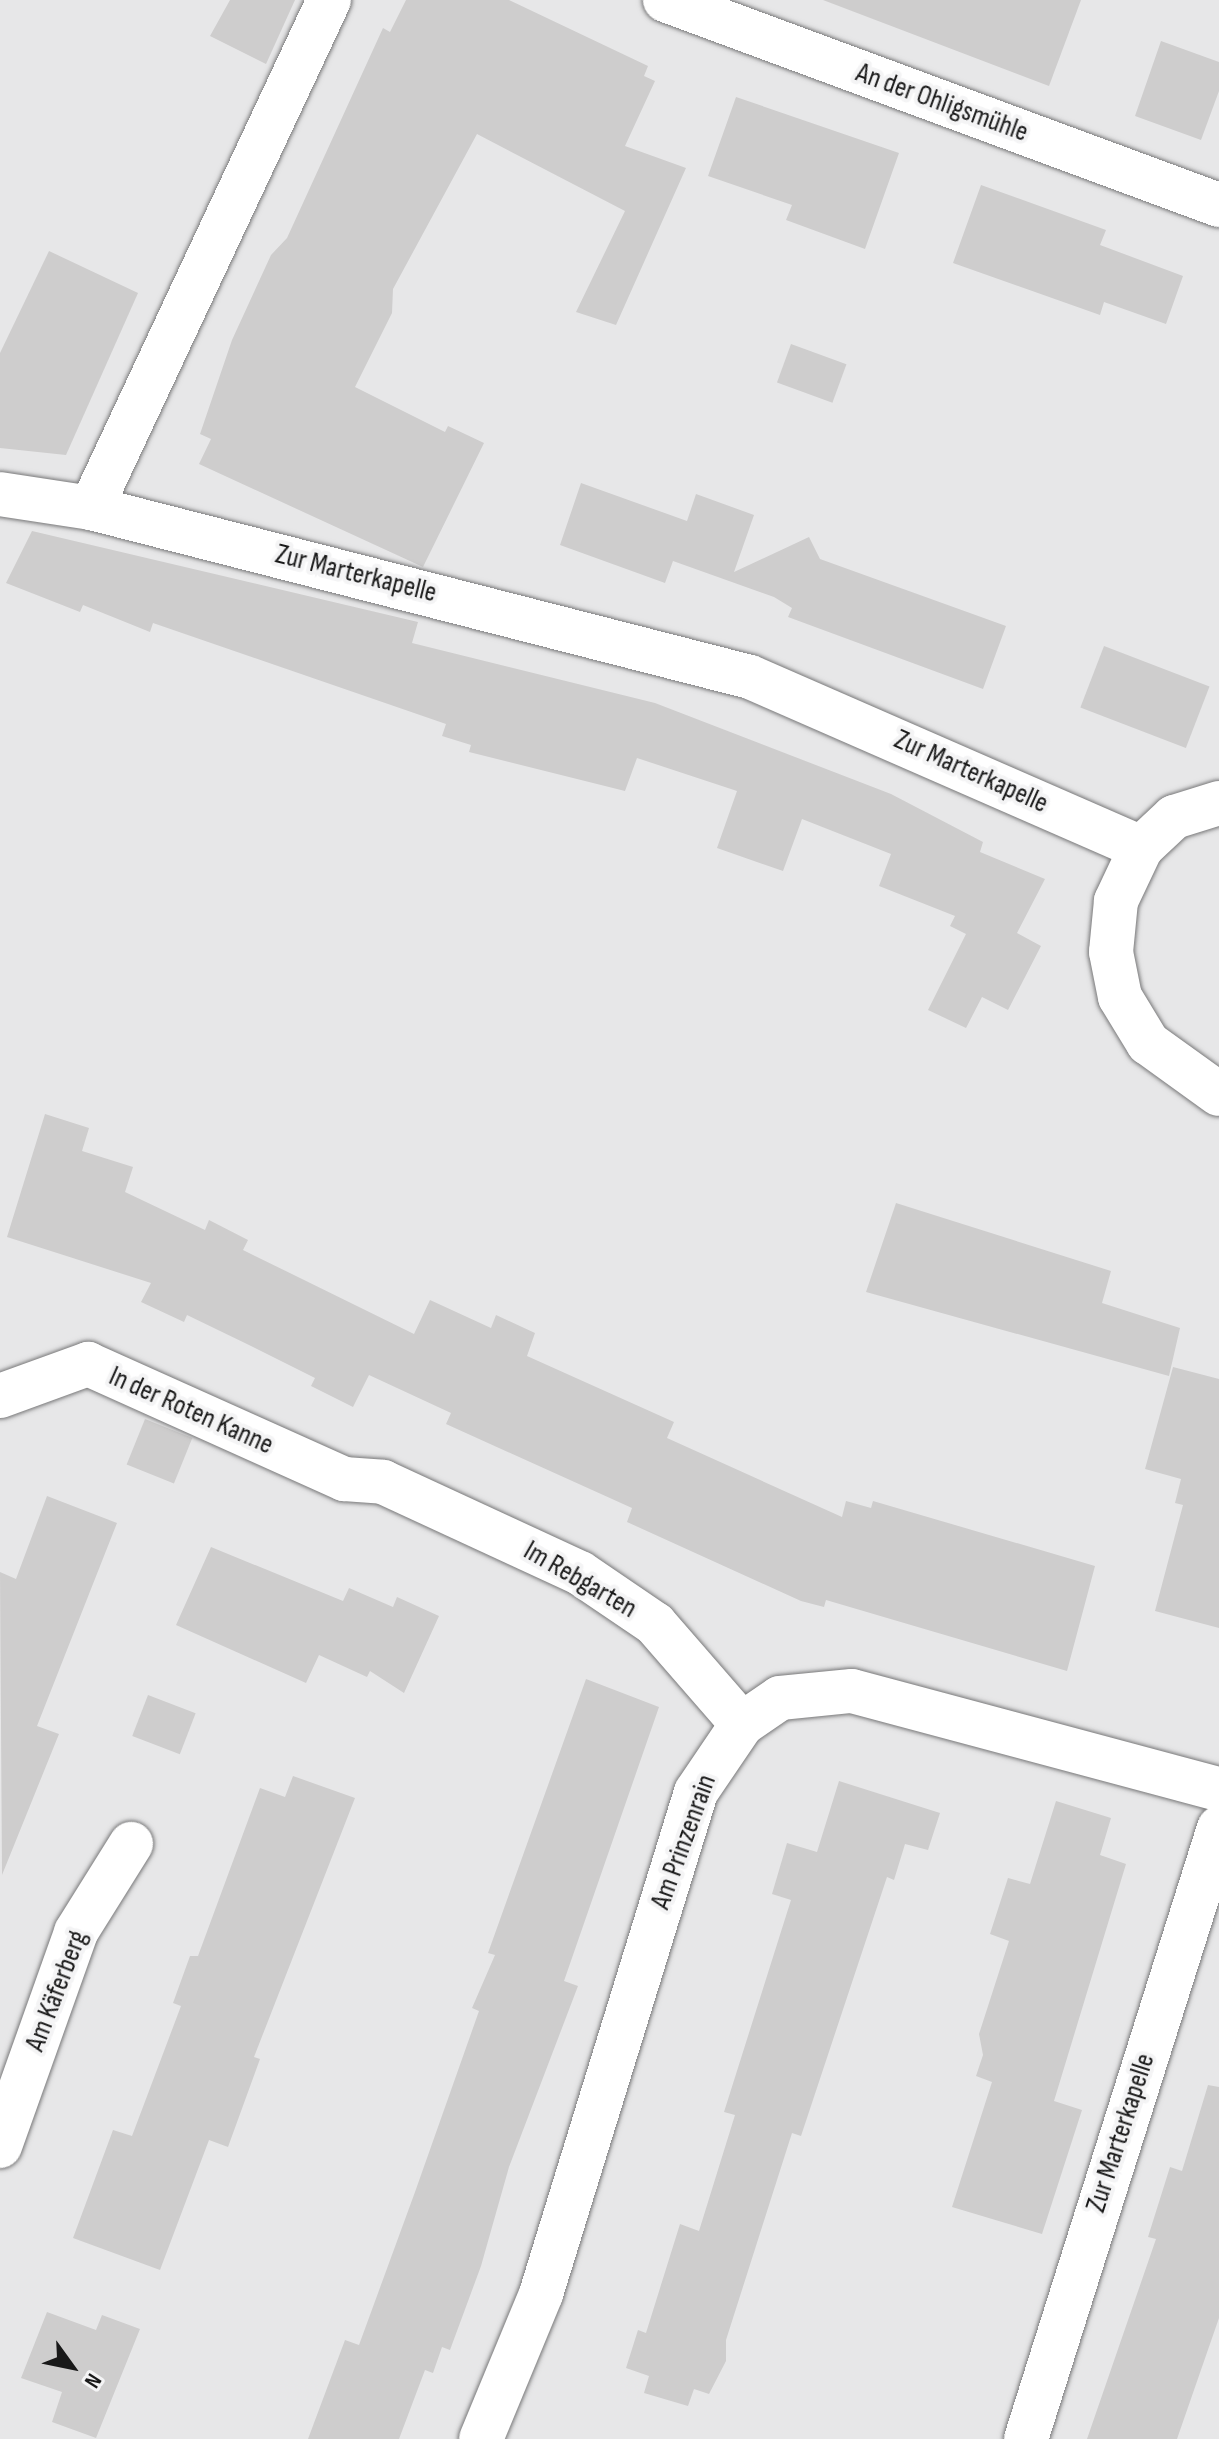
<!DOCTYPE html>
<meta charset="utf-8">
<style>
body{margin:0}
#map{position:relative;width:1219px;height:2439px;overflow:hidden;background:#e7e7e8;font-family:"Sofia Sans Condensed",sans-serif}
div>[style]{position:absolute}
.building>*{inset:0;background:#cecdcd;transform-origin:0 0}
.roads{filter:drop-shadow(0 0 2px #787879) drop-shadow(0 0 2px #787879)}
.minor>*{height:44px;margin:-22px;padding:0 22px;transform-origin:22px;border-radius:22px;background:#fff}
span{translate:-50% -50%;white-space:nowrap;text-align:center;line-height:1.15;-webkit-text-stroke:8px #f4f4f5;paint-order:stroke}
.street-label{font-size:28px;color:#191919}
.north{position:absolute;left:32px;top:2327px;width:80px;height:80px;-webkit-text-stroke:6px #f4f4f5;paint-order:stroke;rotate:123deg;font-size:22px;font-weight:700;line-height:32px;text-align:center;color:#191919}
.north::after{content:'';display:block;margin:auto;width:28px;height:36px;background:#191919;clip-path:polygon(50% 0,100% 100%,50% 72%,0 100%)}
</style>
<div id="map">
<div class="building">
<i style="clip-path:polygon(230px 0,295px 0,266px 64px,210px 36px)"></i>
<i style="clip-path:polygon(406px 0,509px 0,648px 66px,644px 76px,655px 81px,625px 146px,686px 168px,616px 325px,576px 312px,625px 211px,477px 134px,393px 289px,392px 313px,355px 387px,445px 432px,448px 426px,484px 443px,423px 567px,199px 464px,211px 439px,200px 434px,232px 340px,271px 255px,287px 238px,383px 28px,390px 32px)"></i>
<i style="clip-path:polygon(823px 0,1081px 0,1049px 86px)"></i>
<i style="clip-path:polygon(1161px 41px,1219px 62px,1219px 91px,1201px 140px,1135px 116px)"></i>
<i style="clip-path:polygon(736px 97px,899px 153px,865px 249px,786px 220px,792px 205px,708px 176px)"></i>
<i style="clip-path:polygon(981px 185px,1106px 230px,1100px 245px,1183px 276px,1166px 324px,1104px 302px,1100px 315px,953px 263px)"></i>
<i style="clip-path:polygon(49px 251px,138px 293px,66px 455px,0 448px,0 353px)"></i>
<i style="left:791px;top:344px;width:59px;height:41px;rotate:20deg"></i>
<i style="clip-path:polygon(581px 483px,687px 521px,696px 494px,754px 515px,734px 572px,809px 537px,820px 559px,1006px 626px,983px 689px,788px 617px,792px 608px,774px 597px,673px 561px,665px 583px,560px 545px)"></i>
<i style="clip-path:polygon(32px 531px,418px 622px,412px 643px,655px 703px,891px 794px,983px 842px,980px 852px,1045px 879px,1017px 933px,1041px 946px,1008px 1010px,982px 997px,966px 1028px,928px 1010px,966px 934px,950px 926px,955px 916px,879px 886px,891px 854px,802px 819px,783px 871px,717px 848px,737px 791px,637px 758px,625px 791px,469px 752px,471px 745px,442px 736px,446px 724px,153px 623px,150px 632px,83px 605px,80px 612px,6px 583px)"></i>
<i style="left:1104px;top:646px;width:113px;height:66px;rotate:21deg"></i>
<i style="clip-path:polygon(45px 1114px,89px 1128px,82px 1151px,133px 1167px,125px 1192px,205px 1230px,209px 1220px,248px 1240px,243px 1250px,414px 1334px,430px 1300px,491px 1328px,496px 1315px,535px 1333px,527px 1356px,674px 1422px,667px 1438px,842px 1517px,846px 1501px,871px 1508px,873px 1501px,1095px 1566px,1067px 1671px,826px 1600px,824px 1607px,801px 1601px,627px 1522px,632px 1508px,446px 1424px,451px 1413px,369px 1375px,353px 1407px,311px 1386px,315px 1378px,249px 1345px,187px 1315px,184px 1322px,141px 1302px,151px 1283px,7px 1237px)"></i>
<i style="clip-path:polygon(896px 1203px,1111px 1271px,1102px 1303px,1180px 1328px,1169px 1376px,866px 1292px)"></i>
<i style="clip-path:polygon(1173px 1367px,1219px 1379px,1219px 1628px,1155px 1611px,1183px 1505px,1175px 1503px,1181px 1479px,1145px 1469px)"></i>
<i style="left:145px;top:1419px;width:51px;height:49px;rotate:22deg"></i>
<i style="clip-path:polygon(47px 1496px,117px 1523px,37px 1726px,59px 1734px,2px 1875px,0 1572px,16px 1579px)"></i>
<i style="clip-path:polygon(211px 1547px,343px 1601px,349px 1588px,393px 1607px,397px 1597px,439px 1616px,404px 1693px,370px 1671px,367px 1677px,319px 1655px,306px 1683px,176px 1625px)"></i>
<i style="clip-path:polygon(586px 1679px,659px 1707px,564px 1981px,578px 1986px,509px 2167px,481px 2266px,450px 2350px,442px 2347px,433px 2373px,425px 2370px,399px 2439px,308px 2439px,345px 2340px,359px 2345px,415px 2192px,479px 2011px,472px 2008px,495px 1955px,488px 1953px)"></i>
<i style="left:148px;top:1695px;width:51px;height:44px;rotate:21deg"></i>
<i style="clip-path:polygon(293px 1776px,355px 1798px,254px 2057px,260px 2059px,228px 2147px,209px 2140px,160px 2270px,73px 2238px,113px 2130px,132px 2136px,181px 2006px,173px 2003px,190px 1956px,198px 1956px,260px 1788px,285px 1797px)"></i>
<i style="clip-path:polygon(839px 1781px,940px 1813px,928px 1850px,905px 1844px,894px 1880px,887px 1877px,801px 2136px,792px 2133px,726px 2340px,726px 2361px,709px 2394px,694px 2389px,688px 2406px,644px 2393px,649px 2376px,626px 2368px,638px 2330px,646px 2333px,680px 2224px,699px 2231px,735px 2115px,724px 2112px,791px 1900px,772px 1894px,787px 1843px,817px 1852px)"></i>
<i style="clip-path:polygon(1056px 1801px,1111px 1818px,1100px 1855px,1126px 1864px,1054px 2101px,1082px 2110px,1042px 2234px,952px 2207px,992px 2082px,976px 2076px,983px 2055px,979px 2034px,1009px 1941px,990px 1934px,1008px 1878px,1030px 1884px)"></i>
<i style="clip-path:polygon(1208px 2085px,1219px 2087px,1219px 2318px,1177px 2439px,1087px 2439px,1156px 2239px,1148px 2237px,1170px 2167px,1182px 2171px)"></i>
<i style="clip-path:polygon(47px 2312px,96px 2330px,102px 2315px,140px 2329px,96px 2438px,52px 2422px,62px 2392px,21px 2378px)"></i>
</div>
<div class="roads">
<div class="minor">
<i style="left:329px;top:0;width:561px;rotate:115.1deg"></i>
<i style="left:91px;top:508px;width:680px;rotate:14.38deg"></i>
<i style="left:750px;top:677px;width:427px;rotate:23.6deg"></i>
<i style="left:665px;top:0;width:591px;rotate:20.31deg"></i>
<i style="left:0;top:494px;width:92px;rotate:8.7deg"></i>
<i style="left:1219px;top:803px;width:47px;rotate:162.7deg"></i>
<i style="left:1174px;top:817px;width:45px;rotate:136.8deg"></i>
<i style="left:1141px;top:848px;width:59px;rotate:115.3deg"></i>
<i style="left:1116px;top:901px;width:51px;rotate:95.6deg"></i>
<i style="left:1111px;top:952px;width:46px;rotate:78.7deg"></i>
<i style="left:1120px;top:997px;width:54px;rotate:58.7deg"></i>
<i style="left:1148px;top:1043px;width:87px;rotate:35.7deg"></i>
<i style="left:0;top:1396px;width:94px;rotate:-20deg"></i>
<i style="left:88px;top:1364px;width:281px;rotate:24.2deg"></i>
<i style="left:344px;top:1479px;width:39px;rotate:4deg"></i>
<i style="left:383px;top:1482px;width:217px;rotate:24.8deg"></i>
<i style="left:580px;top:1573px;width:91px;rotate:34.2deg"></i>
<i style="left:655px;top:1624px;width:133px;rotate:49deg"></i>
<i style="left:0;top:2146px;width:227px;rotate:-70.4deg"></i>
<i style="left:76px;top:1932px;width:104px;rotate:-58deg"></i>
<i style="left:481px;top:2439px;width:157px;rotate:-67.5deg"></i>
<i style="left:541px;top:2294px;width:525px;rotate:-72.84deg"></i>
<i style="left:696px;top:1792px;width:82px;rotate:-55.9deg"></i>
<i style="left:742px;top:1724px;width:46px;rotate:-34.4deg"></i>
<i style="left:780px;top:1698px;width:72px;rotate:-5.6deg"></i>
<i style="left:852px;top:1691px;width:380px;rotate:15deg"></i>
<i style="left:1026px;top:2439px;width:641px;rotate:-72.47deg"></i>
</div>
</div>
<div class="street-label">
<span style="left:942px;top:103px;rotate:20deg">An der Ohligsmühle</span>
<span style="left:356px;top:574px;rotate:14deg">Zur Marterkapelle</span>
<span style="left:971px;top:772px;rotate:24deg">Zur Marterkapelle</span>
<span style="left:191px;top:1411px;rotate:24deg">In der Roten Kanne</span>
<span style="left:580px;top:1580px;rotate:30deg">Im Rebgarten</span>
<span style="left:684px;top:1842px;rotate:-70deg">Am Prinzenrain</span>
<span style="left:57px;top:1991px;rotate:-69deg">Am Käferberg</span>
<span style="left:1121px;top:2133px;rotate:-72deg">Zur Marterkapelle</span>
</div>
<div class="north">N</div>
</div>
